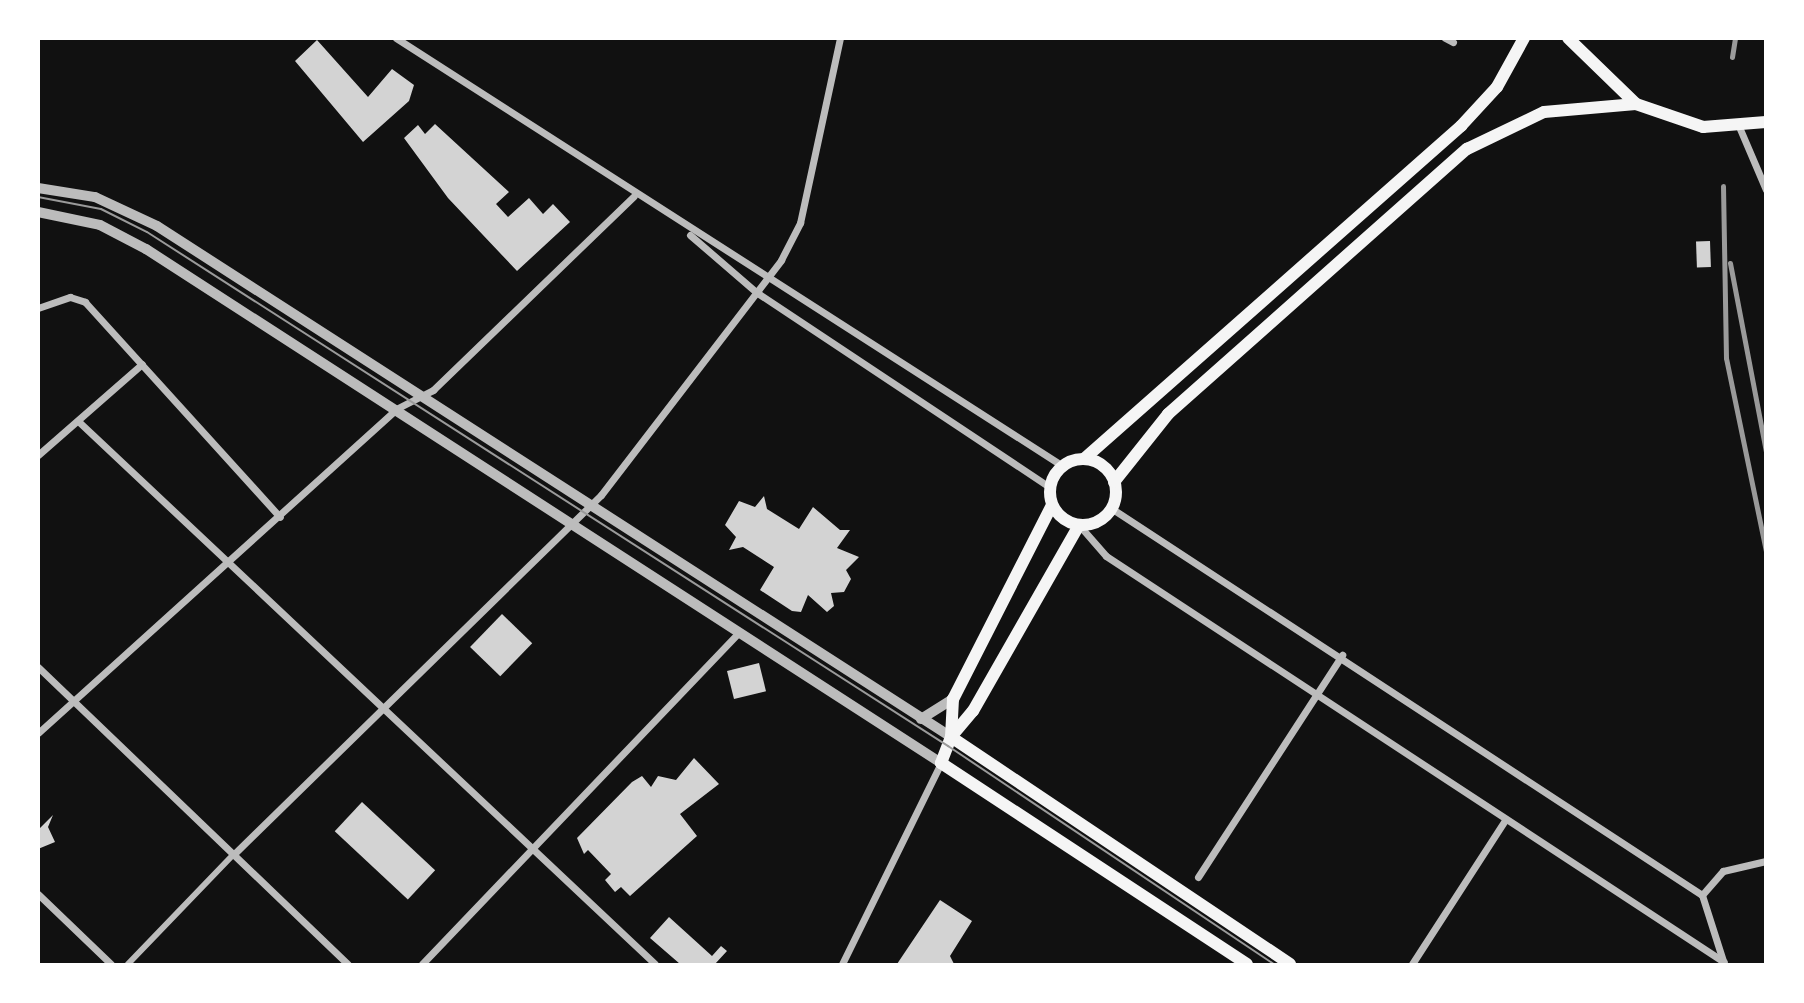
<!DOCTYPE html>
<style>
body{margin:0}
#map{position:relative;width:1804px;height:1003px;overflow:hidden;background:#111;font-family:"IBM Plex Sans",sans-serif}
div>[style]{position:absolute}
.building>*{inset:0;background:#d3d3d3;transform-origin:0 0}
.pedestrian>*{height:6px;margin:-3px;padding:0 3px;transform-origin:3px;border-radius:3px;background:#bcbcbc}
.minor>*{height:7px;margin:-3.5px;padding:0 3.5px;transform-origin:3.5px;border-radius:3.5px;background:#bcbcbc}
.tertiary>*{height:10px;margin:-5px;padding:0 5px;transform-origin:5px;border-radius:5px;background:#bcbcbc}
.primary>*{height:12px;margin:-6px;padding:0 6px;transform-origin:6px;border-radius:6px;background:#f5f5f5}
.primary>.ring{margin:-6px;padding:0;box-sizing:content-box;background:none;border:12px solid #f5f5f5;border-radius:50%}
.tram>*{height:2px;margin:-1px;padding:0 1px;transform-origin:1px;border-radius:1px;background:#9a9a9a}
.rail>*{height:5px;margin:-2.5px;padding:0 2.5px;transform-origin:2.5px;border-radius:2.5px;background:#9a9a9a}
span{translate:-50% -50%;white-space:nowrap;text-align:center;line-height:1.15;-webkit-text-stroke:5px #fff;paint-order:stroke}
.frame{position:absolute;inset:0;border:40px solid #fff;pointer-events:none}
</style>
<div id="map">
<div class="building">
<i style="clip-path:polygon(317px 40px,368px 97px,392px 69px,414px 85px,409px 101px,363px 142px,295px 61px)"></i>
<i style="clip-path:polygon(435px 124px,509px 192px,496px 204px,508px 217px,529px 198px,543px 214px,553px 204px,570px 222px,517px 271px,448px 198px,404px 138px,418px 125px,425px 134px)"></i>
<i style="left:1710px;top:241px;width:26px;height:14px;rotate:88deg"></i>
<i style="clip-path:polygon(764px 496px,767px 509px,799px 529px,813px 507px,840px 530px,850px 530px,837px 548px,859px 557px,846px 570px,851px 579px,844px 592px,831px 593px,834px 606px,827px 612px,808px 595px,801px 612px,792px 611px,760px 590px,774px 567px,743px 547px,729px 550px,736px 537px,725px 525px,739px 501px,755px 507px)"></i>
<i style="left:502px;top:614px;width:42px;height:46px;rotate:44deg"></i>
<i style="left:759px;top:663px;width:29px;height:33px;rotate:76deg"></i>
<i style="clip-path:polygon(694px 758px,719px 784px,680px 814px,697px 836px,630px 896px,621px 887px,615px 892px,605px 880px,611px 874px,588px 850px,584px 854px,577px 838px,632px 782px,642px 776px,651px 787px,658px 776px,676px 780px)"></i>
<i style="left:362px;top:802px;width:100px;height:40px;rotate:43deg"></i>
<i style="clip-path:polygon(53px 815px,48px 827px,55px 842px,38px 849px,38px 830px)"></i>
<i style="clip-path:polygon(940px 900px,972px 921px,950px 956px,954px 964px,897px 964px)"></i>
<i style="clip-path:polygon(669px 917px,712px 956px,721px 946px,727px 951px,715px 964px,680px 964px,650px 938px)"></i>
</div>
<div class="pedestrian">
<i style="left:128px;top:964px;width:153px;rotate:-46.1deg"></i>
</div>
<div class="minor">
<i style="left:396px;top:38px;width:790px;rotate:32.7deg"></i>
<i style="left:1445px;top:38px;width:9px;rotate:27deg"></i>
<i style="left:1740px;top:129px;width:66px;rotate:66.9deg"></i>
<i style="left:690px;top:235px;width:87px;rotate:40.8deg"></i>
<i style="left:756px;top:292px;width:352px;rotate:33.6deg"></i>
<i style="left:38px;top:308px;width:34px;rotate:-19deg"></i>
<i style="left:70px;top:297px;width:16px;rotate:18deg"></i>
<i style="left:85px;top:302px;width:290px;rotate:47.8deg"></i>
<i style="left:78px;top:421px;width:792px;rotate:43.26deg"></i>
<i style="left:38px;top:455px;width:138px;rotate:-41.2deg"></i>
<i style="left:1111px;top:508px;width:706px;rotate:33.22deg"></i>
<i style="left:1702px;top:895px;width:72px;rotate:72.3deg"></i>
<i style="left:1079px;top:525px;width:41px;rotate:48.9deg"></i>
<i style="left:1106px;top:556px;width:739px;rotate:33.3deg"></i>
<i style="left:38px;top:667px;width:429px;rotate:43.8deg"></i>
<i style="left:38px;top:733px;width:483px;rotate:-42.1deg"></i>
<i style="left:396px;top:409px;width:42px;rotate:-27.2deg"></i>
<i style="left:433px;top:390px;width:279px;rotate:-44deg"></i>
<i style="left:234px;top:854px;width:513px;rotate:-44.37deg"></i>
<i style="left:601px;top:495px;width:296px;rotate:-52.5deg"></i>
<i style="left:781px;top:260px;width:42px;rotate:-62.8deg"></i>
<i style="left:800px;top:223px;width:189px;rotate:-77.8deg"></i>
<i style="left:1198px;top:877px;width:265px;rotate:-57deg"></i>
<i style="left:38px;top:894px;width:101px;rotate:43.8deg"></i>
<i style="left:1702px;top:895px;width:32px;rotate:-49deg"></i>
<i style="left:1723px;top:871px;width:44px;rotate:-13.1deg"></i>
<i style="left:422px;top:964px;width:459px;rotate:-46.3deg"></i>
<i style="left:842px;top:964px;width:224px;rotate:-63.8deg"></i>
<i style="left:1412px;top:964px;width:171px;rotate:-57.1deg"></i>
</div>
<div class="tertiary">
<i style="left:38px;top:188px;width:58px;rotate:9deg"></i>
<i style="left:95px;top:197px;width:68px;rotate:25.1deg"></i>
<i style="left:157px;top:226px;width:944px;rotate:32.76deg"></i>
<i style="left:38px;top:212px;width:63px;rotate:11.8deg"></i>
<i style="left:100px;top:225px;width:52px;rotate:27.6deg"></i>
<i style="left:146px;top:249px;width:947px;rotate:32.88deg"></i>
<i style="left:921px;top:719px;width:38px;rotate:-32deg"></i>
</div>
<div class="primary">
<i style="left:1568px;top:38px;width:95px;rotate:44.1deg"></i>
<i style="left:1636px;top:104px;width:71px;rotate:18.9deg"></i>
<i style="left:1703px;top:127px;width:63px;rotate:-4.5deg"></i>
<i style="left:1085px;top:458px;width:502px;rotate:-41.44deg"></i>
<i style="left:1461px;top:126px;width:53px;rotate:-47.3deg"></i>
<i style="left:1497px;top:87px;width:56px;rotate:-61.1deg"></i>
<i class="ring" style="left:1050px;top:459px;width:54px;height:54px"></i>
<i style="left:1114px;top:482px;width:87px;rotate:-51.5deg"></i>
<i style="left:1168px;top:414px;width:400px;rotate:-41.6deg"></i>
<i style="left:1467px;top:149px;width:85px;rotate:-25.7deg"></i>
<i style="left:1544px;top:112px;width:92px;rotate:-5deg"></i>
<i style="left:1052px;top:505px;width:218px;rotate:117deg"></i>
<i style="left:953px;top:699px;width:38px;rotate:93deg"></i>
<i style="left:951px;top:737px;width:28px;rotate:111deg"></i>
<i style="left:941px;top:763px;width:366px;rotate:33.3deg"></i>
<i style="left:951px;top:737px;width:408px;rotate:33.8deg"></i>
<i style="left:951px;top:737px;width:34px;rotate:-50deg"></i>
<i style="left:973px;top:711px;width:214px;rotate:-60.3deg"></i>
</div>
<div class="tram">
<i style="left:38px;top:197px;width:64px;rotate:10.8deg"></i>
<i style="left:101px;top:209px;width:51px;rotate:26.6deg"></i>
<i style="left:147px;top:232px;width:952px;rotate:32.69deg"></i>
<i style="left:948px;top:746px;width:392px;rotate:33.8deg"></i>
</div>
<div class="rail">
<i style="left:1732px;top:57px;width:19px;rotate:-81deg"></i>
<i style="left:1723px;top:186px;width:172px;rotate:89deg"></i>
<i style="left:1726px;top:358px;width:198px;rotate:78.3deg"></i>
<i style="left:1730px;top:263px;width:192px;rotate:79.2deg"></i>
</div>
<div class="frame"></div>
</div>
